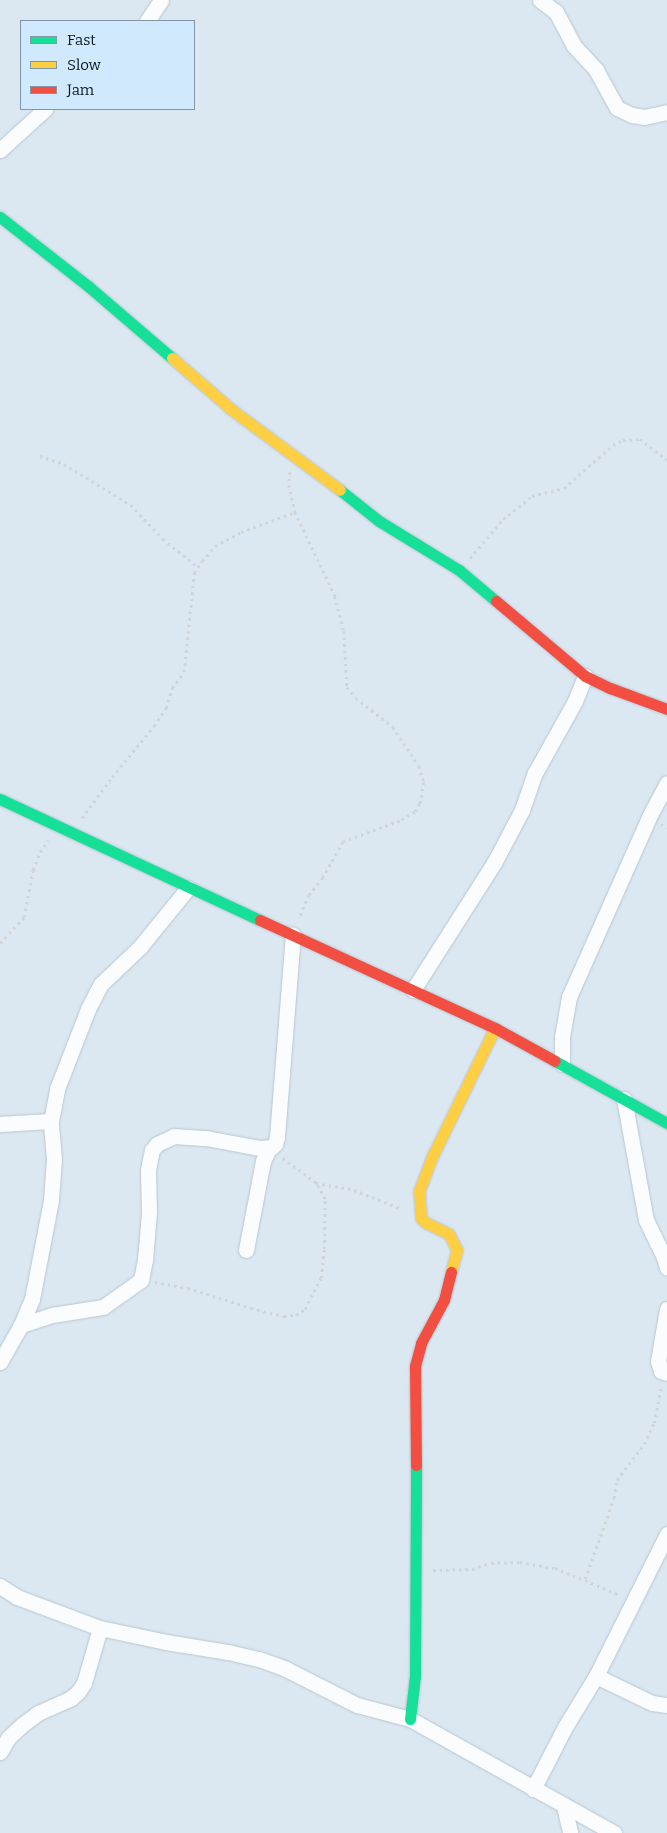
<!DOCTYPE html>
<style>
body{margin:0}
#map{position:relative;width:667px;height:1833px;overflow:hidden;background:#dbe8f2;font-family:Bitter,serif}
div>[style]{position:absolute}
.path>*{height:2.5px;margin-top:-1.25px;transform-origin:0;background:repeating-linear-gradient(90deg,#d0d4d7 0 2.5px,transparent 0 6.5px)}
.roads{filter:drop-shadow(0 0 1px #b9c6d1) drop-shadow(0 0 1px #b9c6d1)}
.street>*{height:15px;margin:-7.5px;padding:0 7.5px;transform-origin:7.5px;border-radius:7.5px;background:#fafcfd}
.fast>*{height:11px;margin:-5.5px;padding:0 5.5px;transform-origin:5.5px;border-radius:5.5px;background:#16e098}
.slow>*{height:11px;margin:-5.5px;padding:0 5.5px;transform-origin:5.5px;border-radius:5.5px;background:#ffcf43}
.jam>*{height:11px;margin:-5.5px;padding:0 5.5px;transform-origin:5.5px;border-radius:5.5px;background:#f24e42}
span{translate:-50% -50%;white-space:nowrap;text-align:center;line-height:1.15;-webkit-text-stroke:4px #d1e9fc;paint-order:stroke}
.legend{position:absolute;left:20px;top:20px;width:175px;height:90px;box-sizing:border-box;background:#d1e9fc;border:1px solid #8196a6;margin:0;padding:6px 9px;list-style:none;font-size:15px;color:#0a1924}
.legend li{display:flex;align-items:center;gap:10px;height:25px}
.legend b{width:25px;border:1px solid #8196a6}
</style>
<div id="map">
<div class="path">
<i style="left:40px;top:456px;width:25px;rotate:18deg"></i>
<i style="left:64px;top:464px;width:79px;rotate:31.5deg"></i>
<i style="left:131px;top:505px;width:47px;rotate:46.7deg"></i>
<i style="left:163px;top:539px;width:45px;rotate:38.7deg"></i>
<i style="left:290px;top:472px;width:13px;rotate:94deg"></i>
<i style="left:289px;top:485px;width:28px;rotate:77deg"></i>
<i style="left:295px;top:512px;width:93px;rotate:64.5deg"></i>
<i style="left:335px;top:596px;width:36px;rotate:76deg"></i>
<i style="left:344px;top:631px;width:56px;rotate:86.9deg"></i>
<i style="left:347px;top:687px;width:14px;rotate:51deg"></i>
<i style="left:356px;top:698px;width:47px;rotate:38.1deg"></i>
<i style="left:393px;top:727px;width:47px;rotate:56.3deg"></i>
<i style="left:419px;top:766px;width:17px;rotate:73deg"></i>
<i style="left:424px;top:782px;width:22px;rotate:100deg"></i>
<i style="left:420px;top:804px;width:9px;rotate:122deg"></i>
<i style="left:415px;top:812px;width:17px;rotate:149deg"></i>
<i style="left:400px;top:821px;width:61px;rotate:159.8deg"></i>
<i style="left:343px;top:842px;width:41px;rotate:119.1deg"></i>
<i style="left:323px;top:878px;width:22px;rotate:129deg"></i>
<i style="left:309px;top:895px;width:25px;rotate:113deg"></i>
<i style="left:470px;top:558px;width:51px;rotate:-49.8deg"></i>
<i style="left:503px;top:519px;width:37px;rotate:-38deg"></i>
<i style="left:532px;top:496px;width:33px;rotate:-14deg"></i>
<i style="left:564px;top:488px;width:65px;rotate:-41.3deg"></i>
<i style="left:613px;top:445px;width:11px;rotate:-27deg"></i>
<i style="left:623px;top:440px;width:17px;rotate:-3deg"></i>
<i style="left:640px;top:439px;width:34px;rotate:37deg"></i>
<i style="left:82px;top:818px;width:51px;rotate:-53.8deg"></i>
<i style="left:112px;top:777px;width:66px;rotate:-50.5deg"></i>
<i style="left:154px;top:726px;width:22px;rotate:-56deg"></i>
<i style="left:166px;top:708px;width:21px;rotate:-73deg"></i>
<i style="left:172px;top:688px;width:20px;rotate:-53deg"></i>
<i style="left:184px;top:672px;width:100px;rotate:-84.2deg"></i>
<i style="left:194px;top:573px;width:14px;rotate:-56deg"></i>
<i style="left:202px;top:561px;width:20px;rotate:-49deg"></i>
<i style="left:215px;top:546px;width:30px;rotate:-28deg"></i>
<i style="left:241px;top:532px;width:58px;rotate:-20.3deg"></i>
<i style="left:661px;top:824px;width:7px;rotate:34deg"></i>
<i style="left:0;top:943px;width:35px;rotate:-47deg"></i>
<i style="left:24px;top:917px;width:48px;rotate:-79.2deg"></i>
<i style="left:33px;top:870px;width:19px;rotate:-69deg"></i>
<i style="left:40px;top:852px;width:14px;rotate:-54deg"></i>
<i style="left:316px;top:1183px;width:39px;rotate:10deg"></i>
<i style="left:354px;top:1190px;width:52px;rotate:21.6deg"></i>
<i style="left:155px;top:1282px;width:34px;rotate:10deg"></i>
<i style="left:188px;top:1288px;width:66px;rotate:17.6deg"></i>
<i style="left:251px;top:1308px;width:34px;rotate:14deg"></i>
<i style="left:284px;top:1316px;width:12px;rotate:-5deg"></i>
<i style="left:296px;top:1315px;width:11px;rotate:-34deg"></i>
<i style="left:305px;top:1309px;width:35px;rotate:-63deg"></i>
<i style="left:321px;top:1278px;width:29px;rotate:-84deg"></i>
<i style="left:324px;top:1249px;width:50px;rotate:-88.9deg"></i>
<i style="left:325px;top:1199px;width:18px;rotate:-119deg"></i>
<i style="left:316px;top:1183px;width:42px;rotate:-143.7deg"></i>
<i style="left:433px;top:1570px;width:39px;rotate:-1deg"></i>
<i style="left:472px;top:1569px;width:20px;rotate:-18deg"></i>
<i style="left:491px;top:1563px;width:29px;rotate:-2deg"></i>
<i style="left:520px;top:1562px;width:36px;rotate:10deg"></i>
<i style="left:555px;top:1568px;width:70px;rotate:22.6deg"></i>
<i style="left:585px;top:1579px;width:86px;rotate:-70.3deg"></i>
<i style="left:614px;top:1498px;width:18px;rotate:-81deg"></i>
<i style="left:617px;top:1480px;width:45px;rotate:-53.1deg"></i>
<i style="left:644px;top:1444px;width:23px;rotate:-65deg"></i>
<i style="left:654px;top:1423px;width:38px;rotate:-79deg"></i>
</div>
<div class="roads">
<div class="street">
<i style="left:540px;top:0;width:20px;rotate:37deg"></i>
<i style="left:556px;top:12px;width:38px;rotate:62deg"></i>
<i style="left:574px;top:46px;width:33px;rotate:47deg"></i>
<i style="left:596px;top:70px;width:43px;rotate:61.1deg"></i>
<i style="left:617px;top:108px;width:17px;rotate:25deg"></i>
<i style="left:632px;top:115px;width:12px;rotate:9deg"></i>
<i style="left:644px;top:117px;width:24px;rotate:-12deg"></i>
<i style="left:147px;top:21px;width:25px;rotate:-56deg"></i>
<i style="left:0;top:150px;width:61px;rotate:-42.3deg"></i>
<i style="left:413px;top:990px;width:151px;rotate:-57.5deg"></i>
<i style="left:494px;top:863px;width:60px;rotate:-62.2deg"></i>
<i style="left:522px;top:810px;width:39px;rotate:-71deg"></i>
<i style="left:535px;top:773px;width:82px;rotate:-60.9deg"></i>
<i style="left:575px;top:701px;width:27px;rotate:-68deg"></i>
<i style="left:562px;top:1064px;width:27px;rotate:-90deg"></i>
<i style="left:562px;top:1037px;width:41px;rotate:-80.1deg"></i>
<i style="left:569px;top:997px;width:199px;rotate:-66deg"></i>
<i style="left:650px;top:815px;width:36px;rotate:-62deg"></i>
<i style="left:624px;top:1099px;width:123px;rotate:79.7deg"></i>
<i style="left:646px;top:1220px;width:41px;rotate:64.1deg"></i>
<i style="left:664px;top:1257px;width:11px;rotate:75deg"></i>
<i style="left:0;top:1124px;width:51px;rotate:-3.4deg"></i>
<i style="left:246px;top:1250px;width:91px;rotate:-79.2deg"></i>
<i style="left:263px;top:1161px;width:14px;rotate:-65deg"></i>
<i style="left:667px;top:1309px;width:53px;rotate:99.8deg"></i>
<i style="left:658px;top:1361px;width:10px;rotate:73deg"></i>
<i style="left:661px;top:1371px;width:6px;rotate:18deg"></i>
<i style="left:21px;top:1325px;width:33px;rotate:-18deg"></i>
<i style="left:52px;top:1315px;width:52px;rotate:-8.9deg"></i>
<i style="left:103px;top:1307px;width:47px;rotate:-35.4deg"></i>
<i style="left:141px;top:1280px;width:20px;rotate:-79deg"></i>
<i style="left:145px;top:1260px;width:48px;rotate:-85.2deg"></i>
<i style="left:149px;top:1212px;width:42px;rotate:-91.4deg"></i>
<i style="left:148px;top:1170px;width:20px;rotate:-79deg"></i>
<i style="left:152px;top:1150px;width:8px;rotate:-50deg"></i>
<i style="left:157px;top:1144px;width:19px;rotate:-25deg"></i>
<i style="left:174px;top:1136px;width:32px;rotate:4deg"></i>
<i style="left:206px;top:1138px;width:55px;rotate:10.5deg"></i>
<i style="left:260px;top:1148px;width:12px;rotate:-5deg"></i>
<i style="left:272px;top:1147px;width:4px;rotate:-45deg"></i>
<i style="left:275px;top:1144px;width:7px;rotate:-74deg"></i>
<i style="left:277px;top:1137px;width:203px;rotate:-85.5deg"></i>
<i style="left:0;top:1362px;width:43px;rotate:-60.4deg"></i>
<i style="left:21px;top:1325px;width:28px;rotate:-67deg"></i>
<i style="left:32px;top:1299px;width:101px;rotate:-79.1deg"></i>
<i style="left:51px;top:1200px;width:41px;rotate:-85.8deg"></i>
<i style="left:54px;top:1159px;width:38px;rotate:-95deg"></i>
<i style="left:51px;top:1121px;width:33px;rotate:-79deg"></i>
<i style="left:57px;top:1089px;width:86px;rotate:-68.8deg"></i>
<i style="left:88px;top:1009px;width:28px;rotate:-63deg"></i>
<i style="left:101px;top:984px;width:54px;rotate:-43.5deg"></i>
<i style="left:140px;top:947px;width:76px;rotate:-50.9deg"></i>
<i style="left:0;top:1586px;width:20px;rotate:33deg"></i>
<i style="left:17px;top:1597px;width:89px;rotate:20.5deg"></i>
<i style="left:100px;top:1628px;width:67px;rotate:12deg"></i>
<i style="left:166px;top:1642px;width:63px;rotate:9.2deg"></i>
<i style="left:228px;top:1652px;width:32px;rotate:13deg"></i>
<i style="left:259px;top:1659px;width:29px;rotate:20deg"></i>
<i style="left:286px;top:1669px;width:80px;rotate:26.9deg"></i>
<i style="left:357px;top:1705px;width:55px;rotate:14.8deg"></i>
<i style="left:410px;top:1719px;width:234px;rotate:29.2deg"></i>
<i style="left:596px;top:1676px;width:62px;rotate:25.7deg"></i>
<i style="left:652px;top:1703px;width:15px;rotate:8deg"></i>
<i style="left:0;top:1752px;width:16px;rotate:-60deg"></i>
<i style="left:8px;top:1738px;width:19px;rotate:-43deg"></i>
<i style="left:22px;top:1725px;width:20px;rotate:-37deg"></i>
<i style="left:38px;top:1713px;width:36px;rotate:-24deg"></i>
<i style="left:71px;top:1698px;width:9px;rotate:-41deg"></i>
<i style="left:78px;top:1692px;width:11px;rotate:-56deg"></i>
<i style="left:84px;top:1683px;width:57px;rotate:-73.8deg"></i>
<i style="left:533px;top:1789px;width:70px;rotate:-62.7deg"></i>
<i style="left:565px;top:1727px;width:60px;rotate:-58.7deg"></i>
<i style="left:596px;top:1676px;width:159px;rotate:-63.4deg"></i>
<i style="left:564px;top:1806px;width:28px;rotate:77deg"></i>
</div>
<div class="fast">
<i style="left:0;top:217px;width:112px;rotate:38.1deg"></i>
<i style="left:88px;top:286px;width:111px;rotate:40.6deg"></i>
<i style="left:340px;top:490px;width:50px;rotate:38.5deg"></i>
<i style="left:379px;top:521px;width:94px;rotate:31.5deg"></i>
<i style="left:459px;top:570px;width:48px;rotate:40deg"></i>
<i style="left:0;top:799px;width:287px;rotate:25deg"></i>
<i style="left:555px;top:1061px;width:128px;rotate:29deg"></i>
<i style="left:410px;top:1719px;width:43px;rotate:-83.4deg"></i>
<i style="left:415px;top:1676px;width:211px;rotate:-89.7deg"></i>
</div>
<div class="slow">
<i style="left:172px;top:358px;width:79px;rotate:40.9deg"></i>
<i style="left:232px;top:410px;width:134px;rotate:36.5deg"></i>
<i style="left:451px;top:1272px;width:23px;rotate:-75deg"></i>
<i style="left:457px;top:1250px;width:18px;rotate:-117deg"></i>
<i style="left:449px;top:1234px;width:25px;rotate:-154deg"></i>
<i style="left:426px;top:1223px;width:7px;rotate:-135deg"></i>
<i style="left:421px;top:1218px;width:27px;rotate:-94deg"></i>
<i style="left:419px;top:1191px;width:39px;rotate:-69deg"></i>
<i style="left:433px;top:1155px;width:141px;rotate:-64deg"></i>
</div>
<div class="jam">
<i style="left:496px;top:601px;width:116px;rotate:40.1deg"></i>
<i style="left:585px;top:676px;width:28px;rotate:26deg"></i>
<i style="left:610px;top:688px;width:61px;rotate:20.2deg"></i>
<i style="left:260px;top:920px;width:259px;rotate:24.7deg"></i>
<i style="left:495px;top:1028px;width:68px;rotate:28.8deg"></i>
<i style="left:416px;top:1465px;width:99px;rotate:-90.6deg"></i>
<i style="left:415px;top:1366px;width:24px;rotate:-75deg"></i>
<i style="left:421px;top:1343px;width:49px;rotate:-61.9deg"></i>
<i style="left:444px;top:1300px;width:29px;rotate:-76deg"></i>
</div>
</div>
<ul class="legend">
<li><b style="height:6px;background:#16e098"></b>Fast</li>
<li><b style="height:6px;background:#ffcf43"></b>Slow</li>
<li><b style="height:6px;background:#f24e42"></b>Jam</li>
</ul>
</div>
